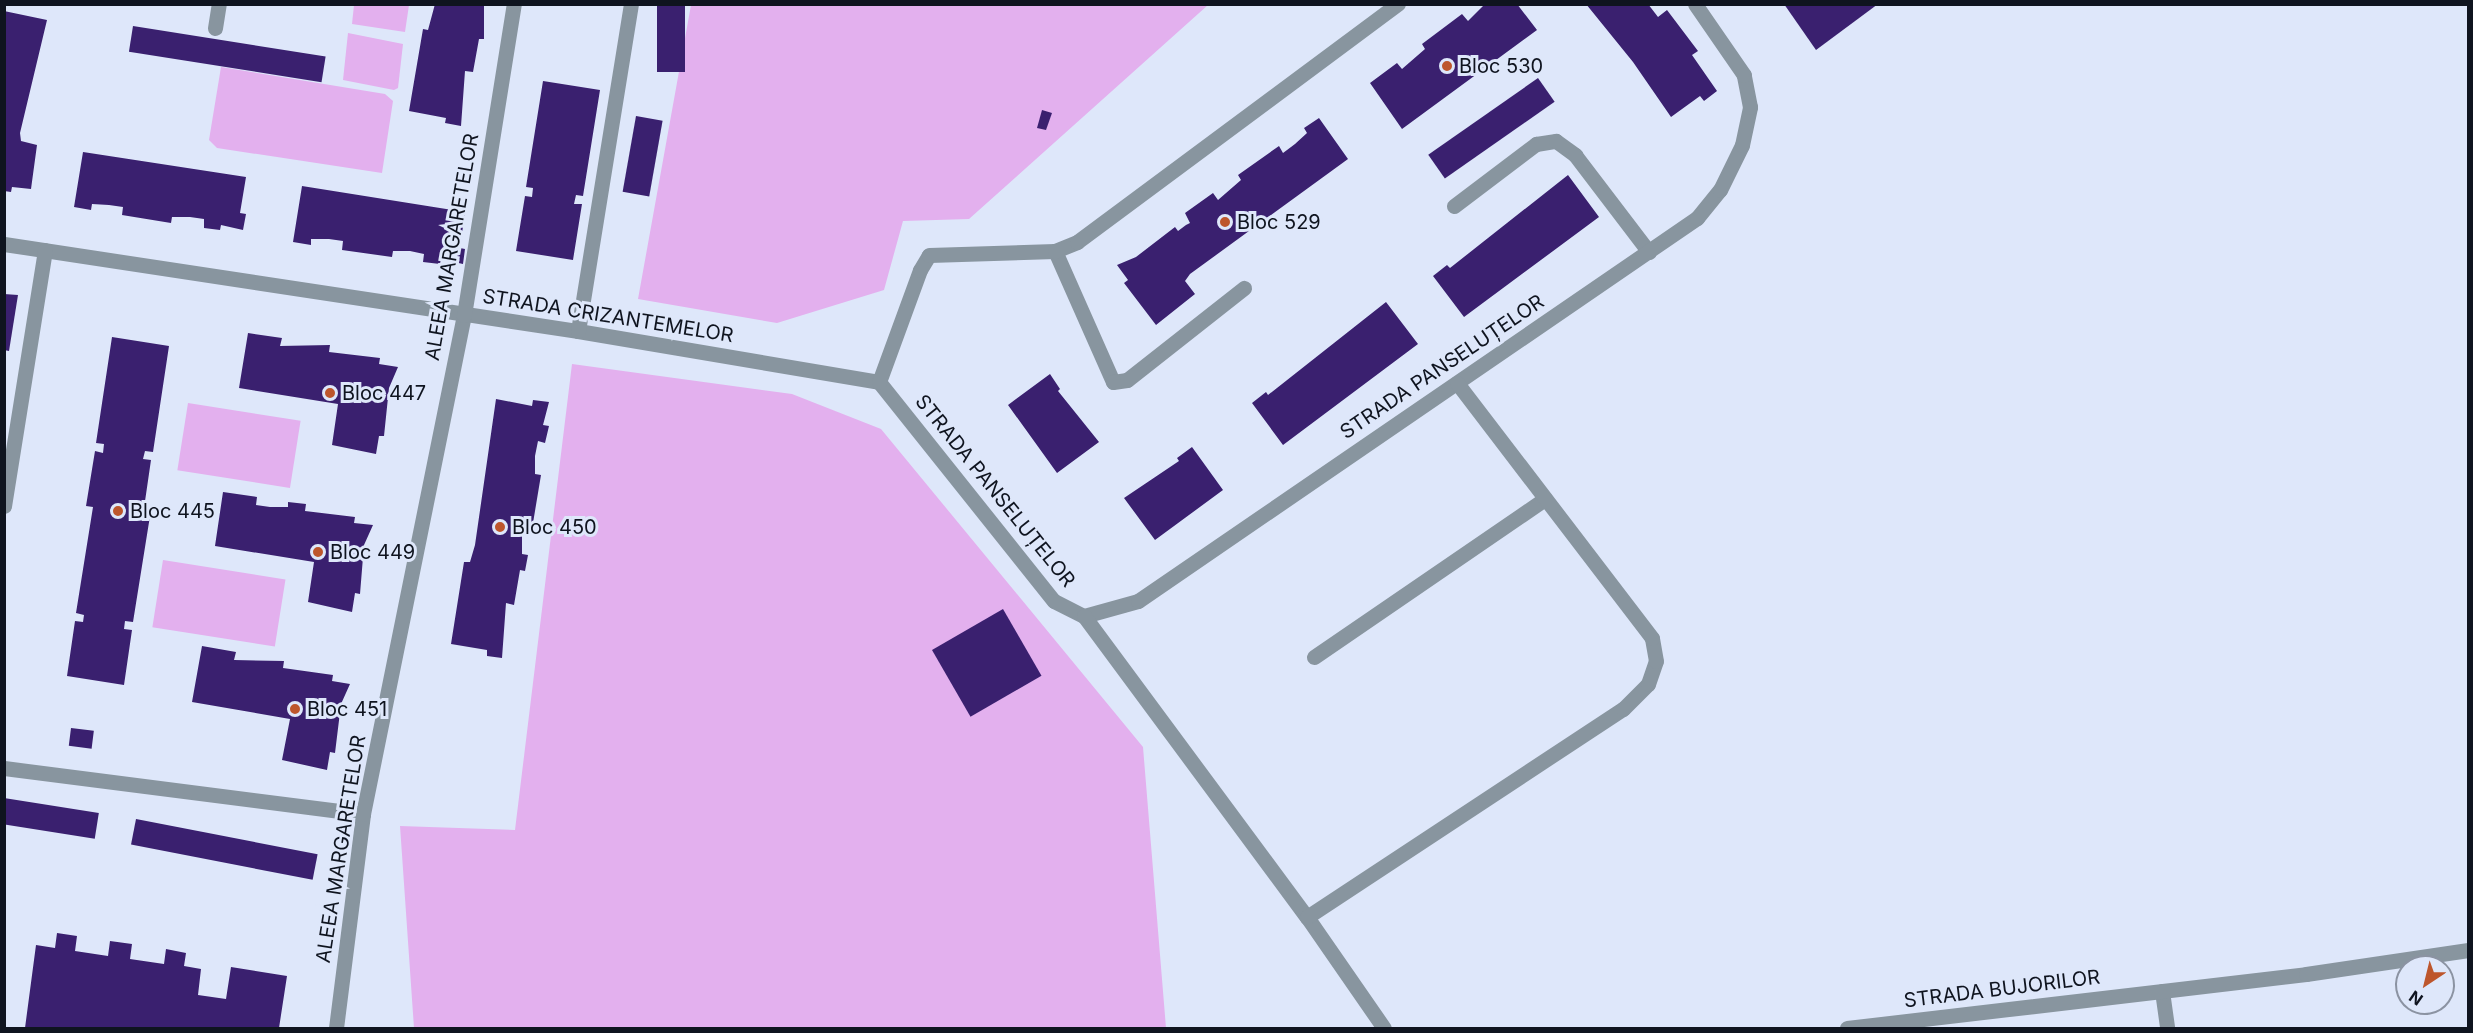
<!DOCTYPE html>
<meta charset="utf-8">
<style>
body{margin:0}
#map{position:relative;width:2473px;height:1033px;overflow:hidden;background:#dee7fa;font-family:Inter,sans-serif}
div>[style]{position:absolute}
.green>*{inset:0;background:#e3b0ee;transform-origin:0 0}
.building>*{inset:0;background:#3a206f;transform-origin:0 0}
.minor>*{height:15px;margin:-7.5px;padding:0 7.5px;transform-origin:7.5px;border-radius:7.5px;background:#88959f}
.dots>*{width:16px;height:16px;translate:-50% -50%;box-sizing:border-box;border:3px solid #dee7fa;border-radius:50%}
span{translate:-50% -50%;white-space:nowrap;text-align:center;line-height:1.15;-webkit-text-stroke:6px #dee7fa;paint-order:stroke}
.poi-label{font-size:20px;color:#0f141f}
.left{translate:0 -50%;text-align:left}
.street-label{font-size:20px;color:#0f141f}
.frame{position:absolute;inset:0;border:6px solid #0f141f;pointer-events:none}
.north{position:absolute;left:2395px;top:955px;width:60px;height:60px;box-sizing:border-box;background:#dee7fa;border:2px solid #8b93a2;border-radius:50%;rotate:215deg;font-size:16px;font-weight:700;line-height:24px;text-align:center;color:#0f141f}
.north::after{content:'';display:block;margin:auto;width:21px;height:27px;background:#bd562c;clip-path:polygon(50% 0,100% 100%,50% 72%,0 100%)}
</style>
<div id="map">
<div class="green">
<i style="clip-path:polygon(354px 5px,409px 5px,405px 32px,352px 24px)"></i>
<i style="clip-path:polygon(691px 5px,1208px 5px,969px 219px,903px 221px,884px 290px,777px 323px,638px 299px)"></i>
<i style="clip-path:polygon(348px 33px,403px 44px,398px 88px,394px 90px,343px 80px)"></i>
<i style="clip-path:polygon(221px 67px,385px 94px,393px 101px,382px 173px,217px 148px,209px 140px)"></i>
<i style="clip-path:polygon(572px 364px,792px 394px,881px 429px,1143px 747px,1166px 1028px,414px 1028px,400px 826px,515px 830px)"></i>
<i style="left:188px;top:403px;width:114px;height:68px;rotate:9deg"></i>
<i style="left:163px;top:560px;width:124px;height:68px;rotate:9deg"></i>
</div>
<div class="building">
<i style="clip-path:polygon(435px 4px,484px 4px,484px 39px,479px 39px,473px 72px,465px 71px,461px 126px,445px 123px,446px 118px,409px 111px,423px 29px,428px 30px)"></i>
<i style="left:657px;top:4px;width:28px;height:68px"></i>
<i style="clip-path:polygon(1485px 4px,1517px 4px,1537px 30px,1402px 129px,1370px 83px,1397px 63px,1402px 69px,1425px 49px,1422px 44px,1462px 14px,1468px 21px)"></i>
<i style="clip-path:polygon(1586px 4px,1648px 4px,1658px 17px,1667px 10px,1698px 51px,1692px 55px,1717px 91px,1704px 101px,1700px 96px,1671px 117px,1633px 62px)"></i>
<i style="clip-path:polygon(1784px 4px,1878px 4px,1816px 50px)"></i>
<i style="clip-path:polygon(4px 11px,47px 20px,20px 133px,21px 141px,37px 145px,31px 189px,12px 187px,11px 192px,4px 191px)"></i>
<i style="left:133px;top:26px;width:195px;height:26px;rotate:9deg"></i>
<i style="left:1538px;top:78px;width:29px;height:134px;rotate:55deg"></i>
<i style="clip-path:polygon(543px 81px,600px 90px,583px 196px,576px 195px,574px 204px,582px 204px,573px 260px,516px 251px,525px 196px,532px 197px,533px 188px,526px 187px)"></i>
<i style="clip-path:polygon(1042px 110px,1052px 113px,1046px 130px,1037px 128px)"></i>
<i style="left:636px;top:116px;width:27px;height:77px;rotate:10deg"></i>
<i style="clip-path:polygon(1319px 118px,1348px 159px,1190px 274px,1185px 281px,1195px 294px,1156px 325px,1124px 283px,1128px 280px,1117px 265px,1136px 257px,1175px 227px,1178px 231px,1186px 225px,1190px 223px,1185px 213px,1213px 193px,1218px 200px,1241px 180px,1238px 175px,1279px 146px,1283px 153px,1295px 144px,1307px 133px,1304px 128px)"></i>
<i style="clip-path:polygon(83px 152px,246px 177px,240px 213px,246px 214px,243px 230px,221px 225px,220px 230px,204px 228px,204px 219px,190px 217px,172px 217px,171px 223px,122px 215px,123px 207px,109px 205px,92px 204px,91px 210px,74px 207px)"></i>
<i style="clip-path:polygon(1568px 175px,1599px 217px,1464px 317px,1433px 276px,1447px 265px,1450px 268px)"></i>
<i style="clip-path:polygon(302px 186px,465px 212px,460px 248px,465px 249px,463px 264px,441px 259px,440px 264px,423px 262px,424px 254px,410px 251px,393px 251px,392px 257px,342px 250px,343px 241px,329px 239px,311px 239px,311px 245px,293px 242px)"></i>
<i style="clip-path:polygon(4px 294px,18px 295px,9px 351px,4px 350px)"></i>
<i style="clip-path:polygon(1386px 302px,1418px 344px,1283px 445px,1252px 403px,1266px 392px,1268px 395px)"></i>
<i style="clip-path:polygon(248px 333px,282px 338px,280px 346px,330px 345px,329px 352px,380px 358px,379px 364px,398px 367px,389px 388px,384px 436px,379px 436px,376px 454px,332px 445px,338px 404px,239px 388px)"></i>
<i style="clip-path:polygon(112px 337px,169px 346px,153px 452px,145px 451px,143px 459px,151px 460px,143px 515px,150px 516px,133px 622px,125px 621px,124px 629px,132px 630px,124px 685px,67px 676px,75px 621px,83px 622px,84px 615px,76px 613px,93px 507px,86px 506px,95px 451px,103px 453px,104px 444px,96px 443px)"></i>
<i style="clip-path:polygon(1050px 374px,1060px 389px,1058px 391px,1099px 442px,1057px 473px,1008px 405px)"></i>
<i style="clip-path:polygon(496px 399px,532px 406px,533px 400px,549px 402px,543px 425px,549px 426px,545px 443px,538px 441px,535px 456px,535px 474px,541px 475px,533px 523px,525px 522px,522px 536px,522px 554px,528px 555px,525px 571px,520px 570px,514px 605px,506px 603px,502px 658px,487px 656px,487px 650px,451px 644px,464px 562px,470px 562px,475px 545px)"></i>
<i style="clip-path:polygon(1192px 447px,1223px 490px,1155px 540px,1124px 498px,1179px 461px,1177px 458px)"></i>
<i style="clip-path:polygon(223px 492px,257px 497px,256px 505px,270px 507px,288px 507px,288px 502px,306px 504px,305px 511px,355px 517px,354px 523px,373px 525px,364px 545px,360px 594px,355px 593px,352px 612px,308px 602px,314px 562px,215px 546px)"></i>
<i style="left:1003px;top:609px;width:77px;height:82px;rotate:60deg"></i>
<i style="clip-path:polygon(202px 646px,236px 652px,234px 660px,284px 661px,283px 668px,333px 675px,332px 681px,350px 684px,341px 704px,335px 753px,330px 752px,327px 770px,282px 760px,290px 719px,192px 702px)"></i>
<i style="left:71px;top:728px;width:23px;height:18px;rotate:7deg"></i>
<i style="left:4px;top:798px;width:96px;height:26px;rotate:9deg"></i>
<i style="left:136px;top:819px;width:185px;height:26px;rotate:11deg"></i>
<i style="clip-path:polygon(57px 933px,77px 936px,75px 951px,108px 956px,110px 941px,132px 944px,130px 959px,164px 964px,166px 949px,186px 953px,184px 966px,201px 969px,198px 995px,226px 999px,231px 967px,287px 976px,279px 1028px,25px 1028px,36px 945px,55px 948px)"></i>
</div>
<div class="minor">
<i style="left:215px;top:28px;width:24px;rotate:-81deg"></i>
<i style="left:1454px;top:206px;width:103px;rotate:-37.1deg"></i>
<i style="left:1536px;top:144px;width:20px;rotate:-9deg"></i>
<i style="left:1556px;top:141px;width:24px;rotate:36deg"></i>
<i style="left:1575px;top:155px;width:122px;rotate:52.7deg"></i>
<i style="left:4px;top:244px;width:581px;rotate:8.62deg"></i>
<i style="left:578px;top:331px;width:305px;rotate:9.6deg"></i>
<i style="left:1055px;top:251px;width:143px;rotate:66.1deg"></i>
<i style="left:1113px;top:382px;width:14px;rotate:-8deg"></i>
<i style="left:1127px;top:380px;width:149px;rotate:-38.2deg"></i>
<i style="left:578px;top:331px;width:331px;rotate:-80.8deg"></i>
<i style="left:879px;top:382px;width:280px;rotate:51.4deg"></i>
<i style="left:1054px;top:601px;width:34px;rotate:27deg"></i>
<i style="left:1084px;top:616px;width:56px;rotate:-15.5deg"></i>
<i style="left:1138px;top:601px;width:678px;rotate:-34.42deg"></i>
<i style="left:1697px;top:218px;width:36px;rotate:-51deg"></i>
<i style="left:1720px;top:190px;width:50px;rotate:-63.9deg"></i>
<i style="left:1742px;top:145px;width:39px;rotate:-78deg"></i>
<i style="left:1750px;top:107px;width:33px;rotate:-101deg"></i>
<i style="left:1744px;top:75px;width:86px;rotate:-124.6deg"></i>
<i style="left:879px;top:382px;width:119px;rotate:-69.9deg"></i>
<i style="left:920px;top:270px;width:17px;rotate:-59deg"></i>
<i style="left:929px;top:255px;width:126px;rotate:-1.8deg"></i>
<i style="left:1055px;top:251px;width:24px;rotate:-22deg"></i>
<i style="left:1077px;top:242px;width:400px;rotate:-36.6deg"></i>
<i style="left:4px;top:506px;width:259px;rotate:-80.9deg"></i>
<i style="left:1084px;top:616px;width:375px;rotate:53.5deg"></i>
<i style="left:1307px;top:917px;width:135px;rotate:55.3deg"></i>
<i style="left:1314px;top:657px;width:280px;rotate:-34.4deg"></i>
<i style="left:4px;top:768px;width:362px;rotate:7.3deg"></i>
<i style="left:1307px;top:917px;width:378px;rotate:-33.4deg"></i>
<i style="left:1623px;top:709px;width:35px;rotate:-45deg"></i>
<i style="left:1648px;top:684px;width:24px;rotate:-71deg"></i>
<i style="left:1656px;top:661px;width:23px;rotate:-100deg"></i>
<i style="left:1652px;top:638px;width:321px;rotate:-127.4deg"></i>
<i style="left:2162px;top:991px;width:37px;rotate:82deg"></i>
<i style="left:336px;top:1028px;width:216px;rotate:-82.8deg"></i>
<i style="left:363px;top:814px;width:509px;rotate:-78.56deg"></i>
<i style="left:464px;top:315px;width:315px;rotate:-80.9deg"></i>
<i style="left:1847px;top:1028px;width:462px;rotate:-6.7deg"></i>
<i style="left:2306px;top:974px;width:164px;rotate:-8.4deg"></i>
</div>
<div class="dots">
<i style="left:1447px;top:66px;background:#bd562c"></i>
<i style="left:1225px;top:222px;background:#bd562c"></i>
<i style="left:330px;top:393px;background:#bd562c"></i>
<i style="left:118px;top:511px;background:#bd562c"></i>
<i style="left:500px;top:527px;background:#bd562c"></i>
<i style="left:318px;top:552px;background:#bd562c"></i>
<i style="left:295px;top:709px;background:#bd562c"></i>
</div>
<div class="poi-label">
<span class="left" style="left:1459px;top:66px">Bloc 530</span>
<span class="left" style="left:1237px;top:222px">Bloc 529</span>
<span class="left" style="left:342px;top:393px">Bloc 447</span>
<span class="left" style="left:130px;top:511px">Bloc 445</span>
<span class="left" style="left:512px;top:527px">Bloc 450</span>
<span class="left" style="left:330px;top:552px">Bloc 449</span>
<span class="left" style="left:307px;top:709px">Bloc 451</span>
</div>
<div class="street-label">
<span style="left:452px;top:247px;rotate:-80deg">ALEEA MARGARETELOR</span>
<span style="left:608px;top:316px;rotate:9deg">STRADA CRIZANTEMELOR</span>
<span style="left:1442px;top:367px;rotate:-34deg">STRADA PANSELUȚELOR</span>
<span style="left:995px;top:491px;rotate:51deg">STRADA PANSELUȚELOR</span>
<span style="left:341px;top:849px;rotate:-81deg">ALEEA MARGARETELOR</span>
<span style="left:2002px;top:989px;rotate:-7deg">STRADA BUJORILOR</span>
</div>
<div class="frame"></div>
<div class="north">N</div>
</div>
